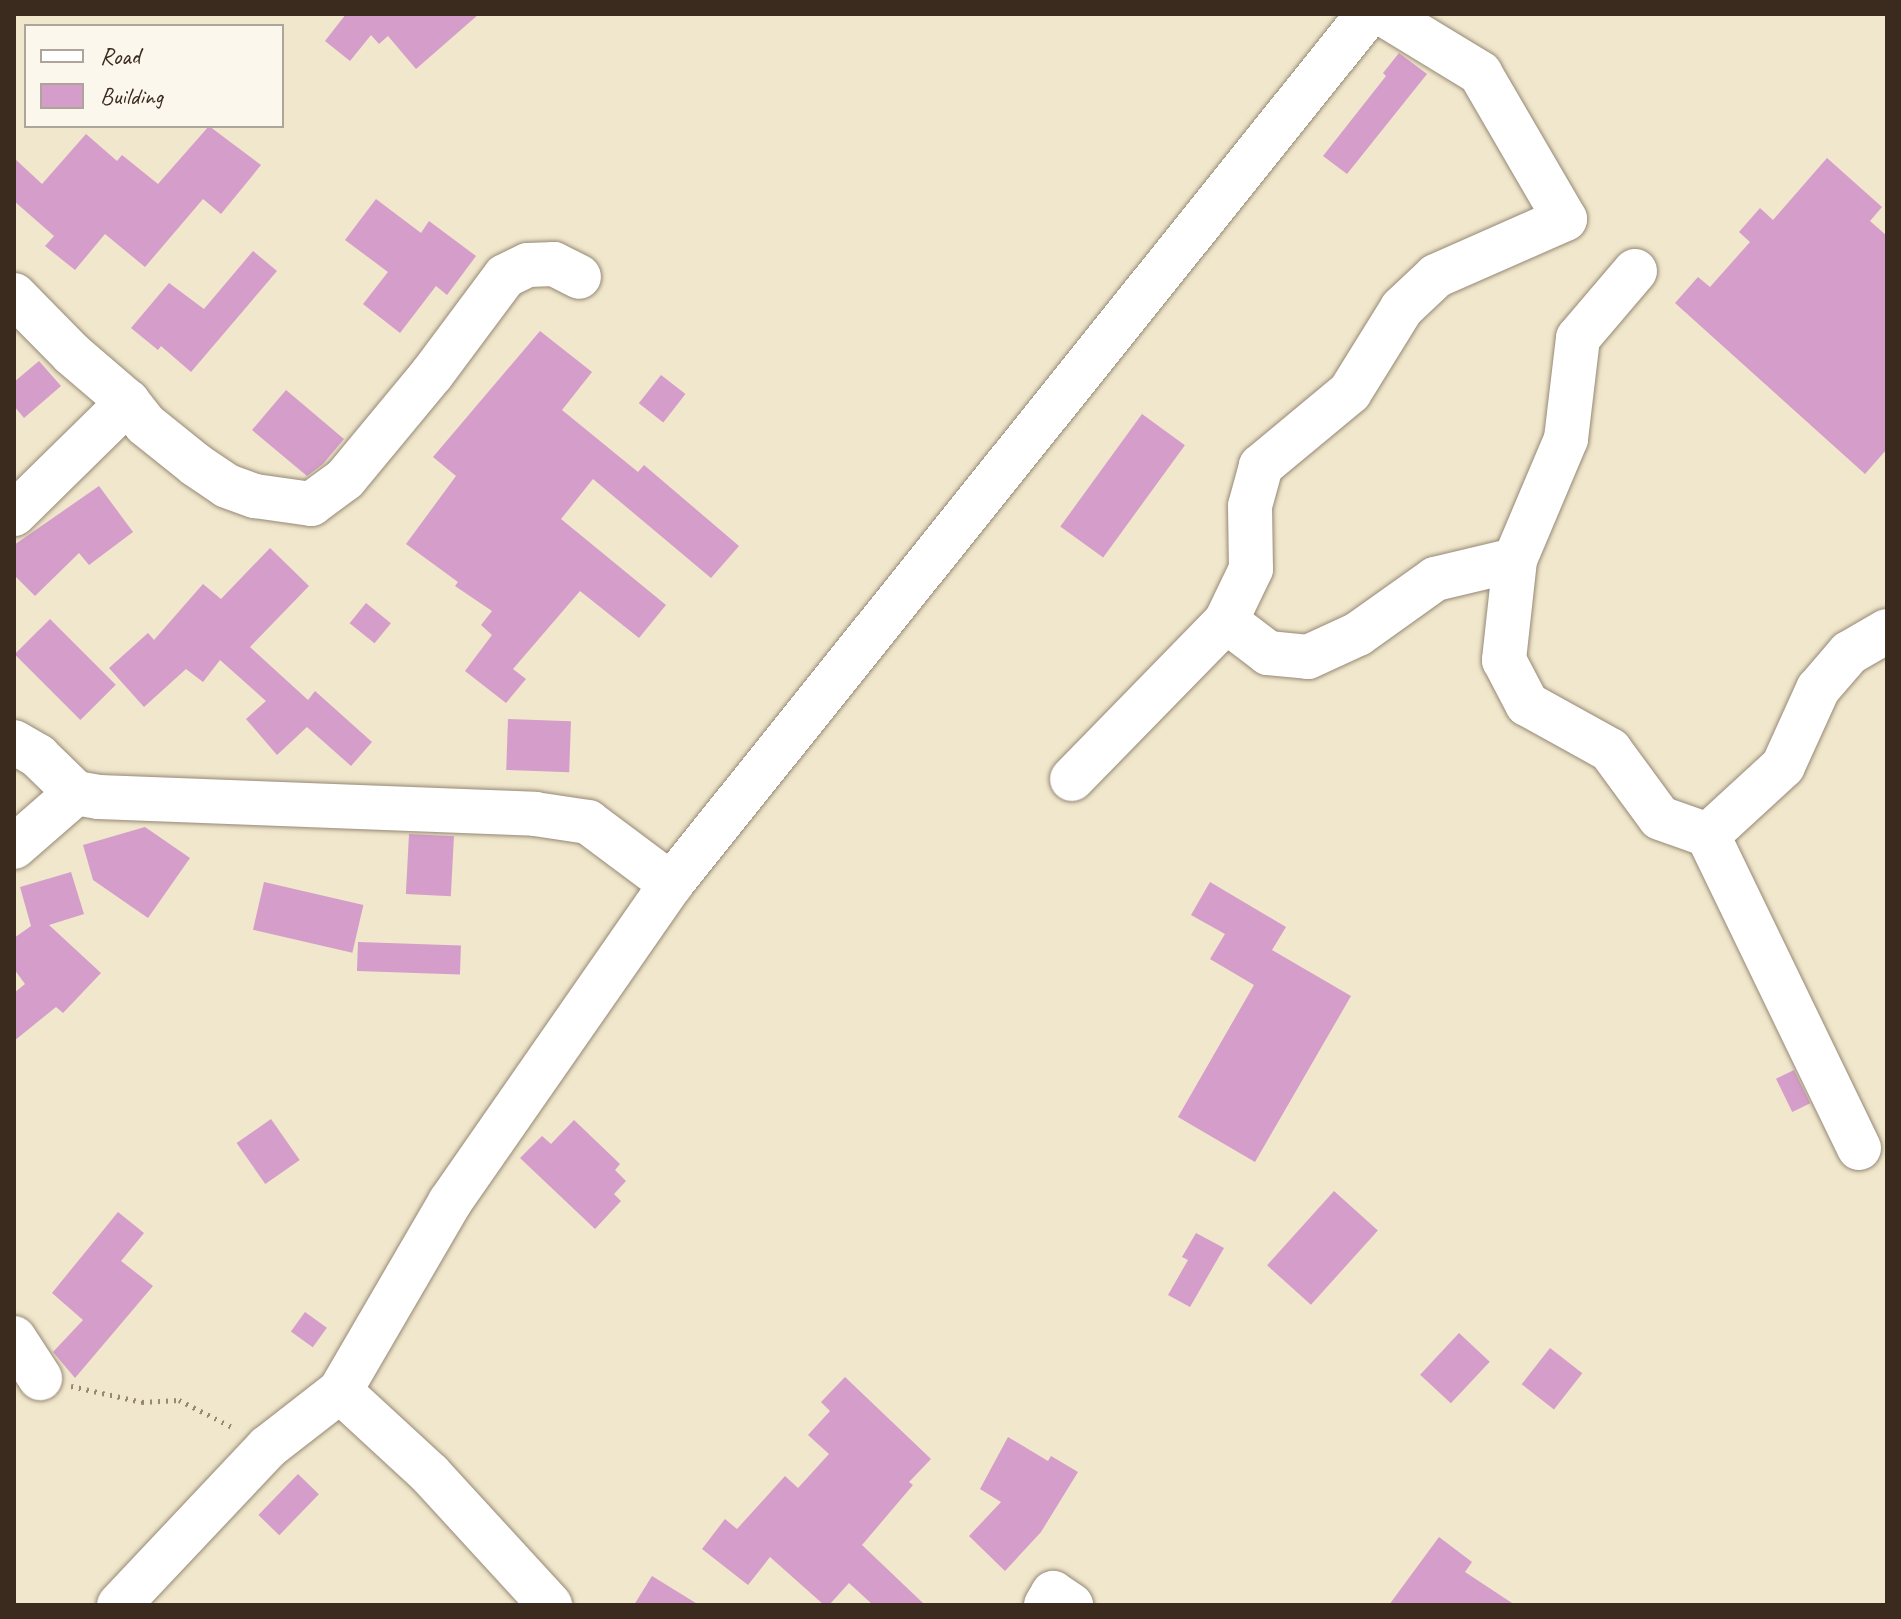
<!DOCTYPE html>
<style>
body{margin:0}
#map{position:relative;width:1901px;height:1619px;overflow:hidden;background:#f0e7cc;font-family:Caveat,sans-serif}
div>[style]{position:absolute}
.building>*{inset:0;background:#d49dca;transform-origin:0 0}
.path>*{height:5px;margin-top:-2.5px;transform-origin:0;background:repeating-linear-gradient(90deg,#968875 0 2px,transparent 0 8px)}
.roads{filter:drop-shadow(0 0 2px #968875) drop-shadow(0 0 2px #968875)}
.minor>*{height:44px;margin:-22px;padding:0 22px;transform-origin:22px;border-radius:22px;background:#fff}
span{translate:-50% -50%;white-space:nowrap;text-align:center;line-height:1.15;-webkit-text-stroke:7px #fbf7ec;paint-order:stroke}
.frame{position:absolute;inset:0;border:16px solid #3b2a1e;pointer-events:none}
.legend{position:absolute;left:24px;top:24px;width:260px;height:104px;box-sizing:border-box;background:#fbf7ec;border:2px solid #aea59a;margin:0;padding:10px 14px;list-style:none;font-size:24px;color:#3b2a1e}
.legend li{display:flex;align-items:center;gap:16px;height:40px}
.legend b{width:40px;border:2px solid #aea59a}
</style>
<div id="map">
<div class="building">
<i style="clip-path:polygon(346px 14px,479px 14px,416px 69px,388px 36px,379px 44px,371px 35px,350px 61px,325px 41px)"></i>
<i style="clip-path:polygon(1399px 53px,1427px 74px,1347px 174px,1323px 156px,1386px 76px,1383px 73px)"></i>
<i style="clip-path:polygon(209px 126px,261px 165px,221px 214px,203px 199px,145px 267px,105px 234px,75px 270px,45px 246px,54px 236px,14px 201px,14px 158px,42px 184px,86px 134px,117px 161px,122px 155px,158px 184px)"></i>
<i style="clip-path:polygon(1827px 158px,1882px 207px,1870px 221px,1887px 236px,1887px 449px,1865px 474px,1675px 303px,1698px 277px,1710px 287px,1750px 242px,1739px 232px,1760px 208px,1773px 220px)"></i>
<i style="clip-path:polygon(376px 199px,421px 233px,429px 221px,476px 256px,447px 295px,436px 286px,400px 333px,363px 304px,388px 272px,345px 240px)"></i>
<i style="clip-path:polygon(253px 251px,277px 271px,191px 372px,161px 346px,158px 350px,131px 328px,169px 283px,204px 309px)"></i>
<i style="clip-path:polygon(540px 331px,592px 372px,562px 410px,638px 472px,644px 465px,739px 546px,711px 578px,593px 479px,561px 519px,666px 605px,639px 638px,580px 591px,513px 669px,526px 679px,506px 703px,465px 671px,492px 635px,481px 625px,492px 611px,455px 586px,458px 582px,406px 544px,456px 476px,433px 457px)"></i>
<i style="clip-path:polygon(39px 361px,61px 386px,24px 418px,14px 406px,14px 382px)"></i>
<i style="left:661px;top:375px;width:31px;height:36px;rotate:38deg"></i>
<i style="clip-path:polygon(286px 390px,344px 439px,323px 464px,307px 476px,252px 430px)"></i>
<i style="left:1142px;top:414px;width:53px;height:139px;rotate:36deg"></i>
<i style="clip-path:polygon(99px 486px,133px 532px,89px 565px,79px 553px,35px 596px,14px 575px,14px 545px)"></i>
<i style="clip-path:polygon(270px 548px,309px 586px,250px 647px,308px 700px,315px 691px,372px 742px,351px 766px,307px 727px,277px 755px,246px 719px,266px 701px,220px 660px,203px 682px,186px 669px,144px 707px,109px 668px,148px 633px,154px 640px,203px 584px,221px 599px)"></i>
<i style="left:366px;top:603px;width:32px;height:26px;rotate:39deg"></i>
<i style="left:50px;top:619px;width:93px;height:50px;rotate:45deg"></i>
<i style="left:508px;top:719px;width:63px;height:51px;rotate:2deg"></i>
<i style="clip-path:polygon(145px 827px,190px 858px,148px 918px,93px 880px,83px 845px)"></i>
<i style="left:409px;top:834px;width:45px;height:60px;rotate:3deg"></i>
<i style="clip-path:polygon(71px 872px,84px 914px,49px 925px,101px 973px,63px 1013px,56px 1007px,14px 1041px,14px 993px,25px 984px,14px 969px,14px 938px,31px 926px,20px 887px)"></i>
<i style="left:264px;top:882px;width:102px;height:49px;rotate:13deg"></i>
<i style="clip-path:polygon(1210px 882px,1286px 927px,1272px 950px,1351px 996px,1255px 1162px,1178px 1117px,1254px 985px,1210px 959px,1225px 934px,1191px 915px)"></i>
<i style="left:358px;top:942px;width:103px;height:29px;rotate:2deg"></i>
<i style="left:1794px;top:1070px;width:37px;height:20px;rotate:64deg"></i>
<i style="left:271px;top:1119px;width:50px;height:42px;rotate:55deg"></i>
<i style="clip-path:polygon(574px 1120px,620px 1164px,615px 1170px,626px 1181px,614px 1194px,621px 1201px,595px 1229px,520px 1158px,542px 1136px,551px 1144px)"></i>
<i style="left:1334px;top:1191px;width:59px;height:100px;rotate:42deg"></i>
<i style="clip-path:polygon(118px 1212px,144px 1233px,121px 1261px,153px 1286px,75px 1378px,53px 1352px,83px 1320px,52px 1293px)"></i>
<i style="clip-path:polygon(1196px 1233px,1224px 1248px,1190px 1307px,1168px 1295px,1188px 1260px,1182px 1257px)"></i>
<i style="left:305px;top:1312px;width:27px;height:24px;rotate:36deg"></i>
<i style="left:1459px;top:1333px;width:42px;height:57px;rotate:43deg"></i>
<i style="left:1550px;top:1348px;width:41px;height:46px;rotate:38deg"></i>
<i style="clip-path:polygon(845px 1377px,931px 1459px,909px 1482px,913px 1485px,862px 1545px,925px 1605px,873px 1605px,849px 1583px,829px 1605px,824px 1605px,770px 1557px,748px 1585px,702px 1549px,725px 1519px,737px 1529px,785px 1476px,798px 1488px,829px 1454px,808px 1435px,830px 1411px,821px 1402px)"></i>
<i style="clip-path:polygon(1008px 1437px,1048px 1461px,1051px 1456px,1078px 1472px,1041px 1532px,1005px 1571px,969px 1536px,1001px 1502px,980px 1489px)"></i>
<i style="left:298px;top:1474px;width:29px;height:57px;rotate:44deg"></i>
<i style="clip-path:polygon(1439px 1537px,1472px 1562px,1465px 1572px,1515px 1605px,1389px 1605px)"></i>
<i style="clip-path:polygon(652px 1576px,699px 1605px,634px 1605px)"></i>
</div>
<div class="path">
<i style="left:71px;top:1386px;width:73px;rotate:12.7deg"></i>
<i style="left:142px;top:1402px;width:37px;rotate:-3deg"></i>
<i style="left:179px;top:1400px;width:64px;rotate:27deg"></i>
</div>
<div class="roads">
<div class="minor">
<i style="left:1383px;top:14px;width:114px;rotate:31.3deg"></i>
<i style="left:1480px;top:73px;width:169px;rotate:59.8deg"></i>
<i style="left:1565px;top:219px;width:141px;rotate:156.2deg"></i>
<i style="left:1436px;top:276px;width:47px;rotate:136.7deg"></i>
<i style="left:1402px;top:308px;width:99px;rotate:121.8deg"></i>
<i style="left:1350px;top:392px;width:116px;rotate:140.3deg"></i>
<i style="left:1261px;top:466px;width:41px;rotate:105.4deg"></i>
<i style="left:1250px;top:506px;width:63px;rotate:89.1deg"></i>
<i style="left:1251px;top:569px;width:58px;rotate:115.7deg"></i>
<i style="left:1226px;top:621px;width:53px;rotate:37.3deg"></i>
<i style="left:1268px;top:653px;width:40px;rotate:5.7deg"></i>
<i style="left:1308px;top:657px;width:55px;rotate:-24.7deg"></i>
<i style="left:1358px;top:634px;width:95px;rotate:-35.5deg"></i>
<i style="left:1435px;top:579px;width:82px;rotate:-13.4deg"></i>
<i style="left:1635px;top:271px;width:88px;rotate:130.4deg"></i>
<i style="left:1578px;top:338px;width:102px;rotate:96.8deg"></i>
<i style="left:1566px;top:439px;width:131px;rotate:112.9deg"></i>
<i style="left:1515px;top:560px;width:101px;rotate:96.3deg"></i>
<i style="left:1504px;top:660px;width:50px;rotate:62.4deg"></i>
<i style="left:1527px;top:704px;width:95px;rotate:29deg"></i>
<i style="left:1610px;top:750px;width:84px;rotate:53.7deg"></i>
<i style="left:1660px;top:818px;width:51px;rotate:19.5deg"></i>
<i style="left:14px;top:295px;width:83px;rotate:45.5deg"></i>
<i style="left:72px;top:354px;width:74px;rotate:40.6deg"></i>
<i style="left:128px;top:402px;width:28px;rotate:52deg"></i>
<i style="left:145px;top:424px;width:65px;rotate:38.8deg"></i>
<i style="left:196px;top:465px;width:37px;rotate:34deg"></i>
<i style="left:227px;top:486px;width:30px;rotate:20deg"></i>
<i style="left:255px;top:496px;width:57px;rotate:8.1deg"></i>
<i style="left:311px;top:504px;width:42px;rotate:-36.3deg"></i>
<i style="left:345px;top:479px;width:136px;rotate:-50.4deg"></i>
<i style="left:432px;top:374px;width:122px;rotate:-53.3deg"></i>
<i style="left:505px;top:276px;width:25px;rotate:-26deg"></i>
<i style="left:528px;top:265px;width:26px;rotate:-2deg"></i>
<i style="left:554px;top:264px;width:28px;rotate:27deg"></i>
<i style="left:14px;top:514px;width:160px;rotate:-44.5deg"></i>
<i style="left:14px;top:742px;width:28px;rotate:30deg"></i>
<i style="left:38px;top:756px;width:53px;rotate:44.2deg"></i>
<i style="left:76px;top:793px;width:23px;rotate:10deg"></i>
<i style="left:99px;top:797px;width:436px;rotate:2.2deg"></i>
<i style="left:535px;top:814px;width:54px;rotate:8.6deg"></i>
<i style="left:588px;top:822px;width:104px;rotate:36.8deg"></i>
<i style="left:1072px;top:779px;width:221px;rotate:-45.7deg"></i>
<i style="left:14px;top:847px;width:82px;rotate:-41.1deg"></i>
<i style="left:1859px;top:1148px;width:348px;rotate:-115.8deg"></i>
<i style="left:1708px;top:835px;width:102px;rotate:-42.6deg"></i>
<i style="left:1783px;top:766px;width:85px;rotate:-65.6deg"></i>
<i style="left:1818px;top:689px;width:48px;rotate:-49.3deg"></i>
<i style="left:1849px;top:653px;width:44px;rotate:-30.1deg"></i>
<i style="left:14px;top:1338px;width:48px;rotate:57deg"></i>
<i style="left:340px;top:1391px;width:122px;rotate:42.7deg"></i>
<i style="left:430px;top:1474px;width:178px;rotate:47.5deg"></i>
<i style="left:119px;top:1605px;width:217px;rotate:-46.7deg"></i>
<i style="left:268px;top:1447px;width:91px;rotate:-37.9deg"></i>
<i style="left:340px;top:1391px;width:219px;rotate:-59.8deg"></i>
<i style="left:450px;top:1202px;width:387px;rotate:-55.2deg"></i>
<i style="left:671px;top:884px;width:1115px;rotate:-51.3deg"></i>
<i style="left:1046px;top:1605px;width:14px;rotate:-60deg"></i>
<i style="left:1053px;top:1593px;width:22px;rotate:34deg"></i>
</div>
</div>
<div class="frame"></div>
<ul class="legend">
<li><b style="height:10px;background:#fff"></b>Road</li>
<li><b style="height:22px;background:#d49dca"></b>Building</li>
</ul>
</div>
